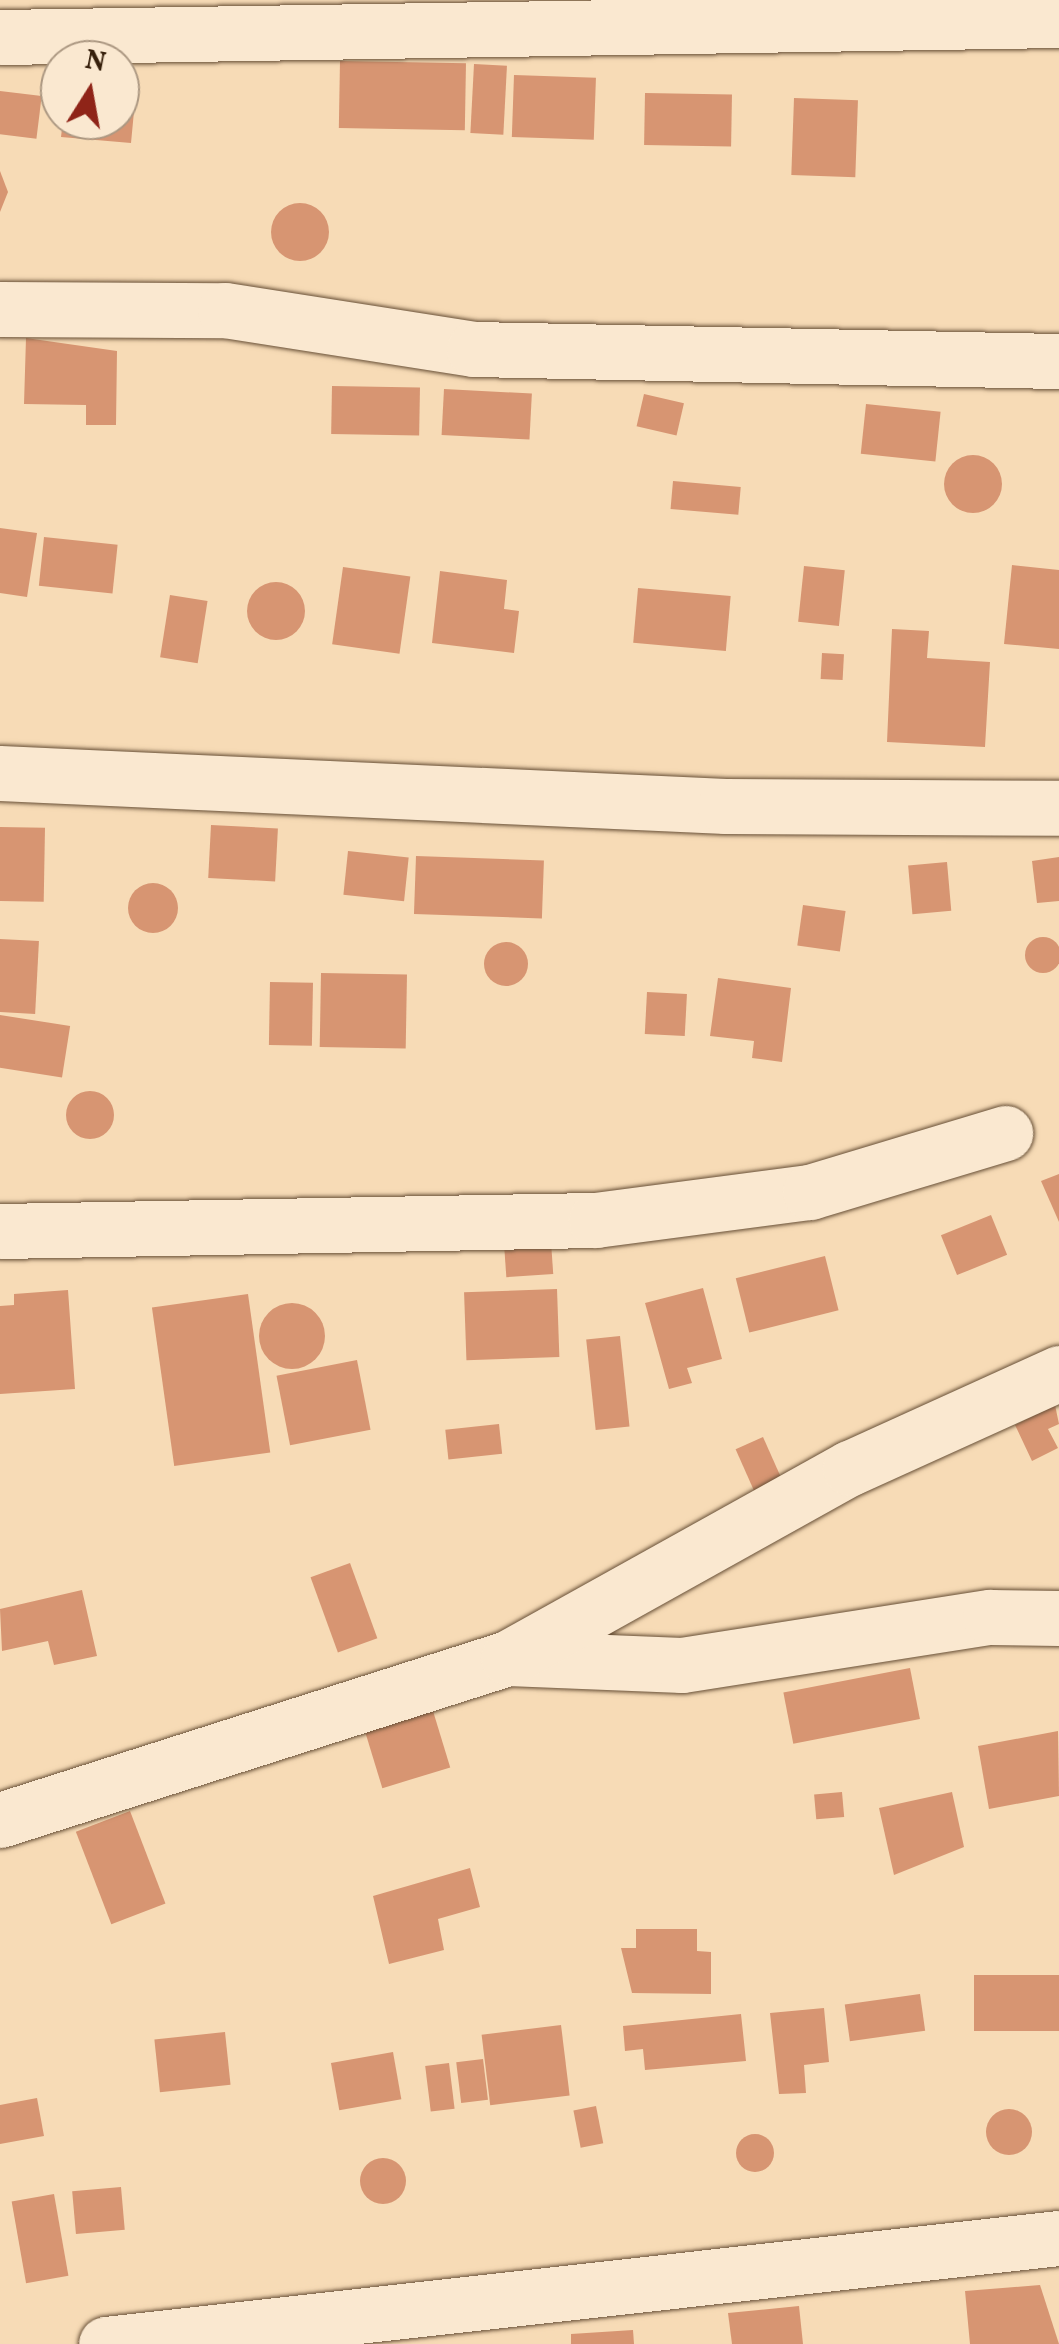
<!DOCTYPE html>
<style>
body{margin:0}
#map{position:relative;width:1059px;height:2344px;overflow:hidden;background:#f7dbb6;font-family:Vollkorn,serif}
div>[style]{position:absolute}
.building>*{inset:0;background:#d79572;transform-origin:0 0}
.round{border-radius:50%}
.roads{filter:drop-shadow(0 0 2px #674f36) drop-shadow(0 0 2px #674f36)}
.minor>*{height:55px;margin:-27.5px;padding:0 27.5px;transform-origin:27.5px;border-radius:27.5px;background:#fae8d0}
span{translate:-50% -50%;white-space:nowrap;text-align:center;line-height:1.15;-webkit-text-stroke:9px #fae8d0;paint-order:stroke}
.north{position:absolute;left:40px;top:40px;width:100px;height:100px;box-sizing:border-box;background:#fae8d0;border:2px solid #ac9882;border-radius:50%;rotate:11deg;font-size:28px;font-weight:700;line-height:40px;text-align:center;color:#37200c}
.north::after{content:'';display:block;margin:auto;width:35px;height:45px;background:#8f2418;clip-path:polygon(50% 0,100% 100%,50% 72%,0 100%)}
</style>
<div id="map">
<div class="building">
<i style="left:340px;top:61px;width:126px;height:67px;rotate:1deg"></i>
<i style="left:474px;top:64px;width:33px;height:69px;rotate:3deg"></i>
<i style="left:514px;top:75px;width:82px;height:62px;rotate:2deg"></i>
<i style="clip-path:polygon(120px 79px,137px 80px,131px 143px,61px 137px,63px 120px,120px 120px)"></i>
<i style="left:0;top:91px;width:42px;height:43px;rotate:7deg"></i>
<i style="left:645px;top:93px;width:87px;height:52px;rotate:1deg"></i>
<i style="left:794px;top:98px;width:64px;height:77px;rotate:2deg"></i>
<i style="clip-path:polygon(0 171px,8px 192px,0 212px)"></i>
<i class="round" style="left:271px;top:203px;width:58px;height:58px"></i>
<i style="clip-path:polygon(26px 338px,117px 351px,116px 425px,86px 425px,86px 405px,24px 404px)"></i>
<i style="left:332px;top:386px;width:88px;height:48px;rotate:1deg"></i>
<i style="left:444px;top:389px;width:88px;height:46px;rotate:3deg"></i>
<i style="left:644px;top:394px;width:41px;height:33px;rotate:13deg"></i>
<i style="left:866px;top:404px;width:75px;height:50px;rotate:6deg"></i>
<i class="round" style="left:944px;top:455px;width:58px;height:58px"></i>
<i style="left:673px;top:481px;width:68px;height:28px;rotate:5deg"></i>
<i style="clip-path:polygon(0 528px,37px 533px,27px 597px,0 593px)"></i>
<i style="left:44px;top:537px;width:74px;height:49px;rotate:6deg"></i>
<i style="clip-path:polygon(1012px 565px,1059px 570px,1059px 649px,1004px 644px)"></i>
<i style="left:804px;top:566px;width:41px;height:56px;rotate:6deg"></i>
<i style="left:343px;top:567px;width:68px;height:78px;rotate:8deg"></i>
<i style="clip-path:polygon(440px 571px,507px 580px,504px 609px,519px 611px,514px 653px,432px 643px)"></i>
<i class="round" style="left:247px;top:582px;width:58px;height:58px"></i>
<i style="left:638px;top:588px;width:93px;height:55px;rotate:5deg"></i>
<i style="left:170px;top:595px;width:38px;height:63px;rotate:9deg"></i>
<i style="clip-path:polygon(892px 629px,929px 631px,927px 658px,990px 662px,985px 747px,887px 742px)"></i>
<i style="left:822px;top:653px;width:22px;height:26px;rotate:3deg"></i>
<i style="left:211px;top:825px;width:67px;height:53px;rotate:3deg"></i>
<i style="left:0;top:827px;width:45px;height:74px;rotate:1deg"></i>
<i style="left:348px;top:851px;width:61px;height:44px;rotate:6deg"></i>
<i style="left:416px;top:856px;width:128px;height:58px;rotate:2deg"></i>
<i style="clip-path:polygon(1059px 857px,1059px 901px,1037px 903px,1032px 861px)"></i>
<i style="left:947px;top:862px;width:49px;height:39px;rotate:85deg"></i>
<i class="round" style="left:128px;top:883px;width:50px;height:50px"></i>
<i style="left:803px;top:905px;width:43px;height:41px;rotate:8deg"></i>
<i class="round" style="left:1025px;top:937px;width:36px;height:36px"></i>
<i style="left:0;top:939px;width:39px;height:73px;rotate:3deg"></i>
<i class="round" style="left:484px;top:942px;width:44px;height:44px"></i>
<i style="left:321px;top:973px;width:86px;height:74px;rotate:1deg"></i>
<i style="clip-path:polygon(718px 978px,791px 988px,782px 1062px,752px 1058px,754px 1041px,710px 1036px)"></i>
<i style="left:270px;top:982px;width:43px;height:63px;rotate:1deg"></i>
<i style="left:647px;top:992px;width:40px;height:42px;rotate:3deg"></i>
<i style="left:0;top:1015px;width:71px;height:52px;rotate:9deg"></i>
<i class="round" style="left:66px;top:1091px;width:48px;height:48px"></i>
<i style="clip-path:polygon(1059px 1174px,1059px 1222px,1041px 1181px)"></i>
<i style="left:991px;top:1215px;width:43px;height:54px;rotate:68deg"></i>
<i style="left:551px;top:1242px;width:32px;height:47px;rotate:86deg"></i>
<i style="left:825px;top:1256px;width:56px;height:92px;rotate:76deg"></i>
<i style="clip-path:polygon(703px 1288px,722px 1359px,687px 1368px,692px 1383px,669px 1389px,645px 1303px)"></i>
<i style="left:557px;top:1289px;width:68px;height:93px;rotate:88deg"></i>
<i style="clip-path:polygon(68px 1290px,75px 1389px,0 1394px,0 1306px,14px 1305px,14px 1294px)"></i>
<i style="left:248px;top:1294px;width:160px;height:97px;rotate:82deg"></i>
<i class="round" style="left:259px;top:1303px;width:66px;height:66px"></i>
<i style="left:620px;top:1336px;width:91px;height:34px;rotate:84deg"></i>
<i style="left:357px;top:1360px;width:71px;height:82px;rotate:79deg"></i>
<i style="clip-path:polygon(1055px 1405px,1059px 1424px,1048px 1429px,1058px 1448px,1032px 1461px,1015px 1425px)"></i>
<i style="left:499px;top:1424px;width:30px;height:54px;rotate:84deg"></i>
<i style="left:763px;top:1437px;width:47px;height:30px;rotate:66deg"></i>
<i style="left:350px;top:1563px;width:80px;height:42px;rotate:70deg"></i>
<i style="clip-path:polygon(82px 1590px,97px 1656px,54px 1665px,48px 1641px,2px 1651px,0 1609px)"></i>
<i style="left:910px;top:1668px;width:52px;height:129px;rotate:79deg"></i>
<i style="left:433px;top:1711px;width:59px;height:71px;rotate:73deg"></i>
<i style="clip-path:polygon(1058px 1731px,1059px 1796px,989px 1809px,978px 1746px)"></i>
<i style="left:842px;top:1792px;width:25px;height:28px;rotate:85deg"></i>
<i style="clip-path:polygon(952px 1792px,964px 1847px,894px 1875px,879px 1808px)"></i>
<i style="left:130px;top:1811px;width:99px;height:58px;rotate:69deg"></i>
<i style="clip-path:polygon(470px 1868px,480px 1907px,438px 1919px,444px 1950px,389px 1964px,373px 1896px)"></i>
<i style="clip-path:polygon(636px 1929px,697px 1929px,697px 1951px,711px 1952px,711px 1994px,632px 1993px,621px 1948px,636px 1948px)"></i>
<i style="left:1059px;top:1975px;width:56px;height:85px;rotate:90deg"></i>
<i style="left:920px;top:1994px;width:37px;height:76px;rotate:82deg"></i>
<i style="clip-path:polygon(824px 2008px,829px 2062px,804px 2065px,806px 2093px,779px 2094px,770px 2013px)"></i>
<i style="clip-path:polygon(741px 2014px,746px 2061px,645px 2070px,643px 2049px,625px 2051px,623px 2026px)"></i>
<i style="left:561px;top:2025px;width:71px;height:80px;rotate:83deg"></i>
<i style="left:225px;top:2032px;width:53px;height:71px;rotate:84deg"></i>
<i style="left:393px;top:2052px;width:48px;height:63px;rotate:80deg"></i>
<i style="left:483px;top:2059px;width:41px;height:27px;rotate:83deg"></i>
<i style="left:449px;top:2063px;width:46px;height:24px;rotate:83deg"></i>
<i style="clip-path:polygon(37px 2098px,44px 2136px,0 2144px,0 2105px)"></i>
<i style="left:596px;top:2106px;width:38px;height:23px;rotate:79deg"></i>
<i class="round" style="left:986px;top:2109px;width:46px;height:46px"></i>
<i class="round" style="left:736px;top:2134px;width:38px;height:38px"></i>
<i class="round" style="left:360px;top:2158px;width:46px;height:46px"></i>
<i style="left:121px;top:2187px;width:43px;height:49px;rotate:85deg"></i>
<i style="left:54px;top:2194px;width:83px;height:43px;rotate:80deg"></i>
<i style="clip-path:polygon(1040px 2285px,1059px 2344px,970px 2344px,965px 2291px)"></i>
<i style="clip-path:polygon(799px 2306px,803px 2344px,732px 2344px,728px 2313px)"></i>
<i style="clip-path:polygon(633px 2330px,634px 2344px,571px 2344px,571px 2334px)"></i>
</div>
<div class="roads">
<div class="minor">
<i style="left:0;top:37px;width:1059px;rotate:-0.92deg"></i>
<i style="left:0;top:309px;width:225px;rotate:0.3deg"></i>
<i style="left:225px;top:310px;width:252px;rotate:8.9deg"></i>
<i style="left:474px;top:349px;width:585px;rotate:1.18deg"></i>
<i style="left:0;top:773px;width:726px;rotate:2.61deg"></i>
<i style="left:725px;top:806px;width:334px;rotate:0.3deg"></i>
<i style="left:0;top:1231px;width:596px;rotate:-1.06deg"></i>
<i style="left:596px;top:1220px;width:216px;rotate:-7.5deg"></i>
<i style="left:810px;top:1192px;width:204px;rotate:-16.8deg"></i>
<i style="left:508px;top:1658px;width:174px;rotate:2.3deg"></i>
<i style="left:682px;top:1665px;width:312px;rotate:-8.9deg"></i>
<i style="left:990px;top:1617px;width:69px;rotate:0.8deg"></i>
<i style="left:0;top:1820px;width:533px;rotate:-17.69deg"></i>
<i style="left:508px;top:1658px;width:391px;rotate:-29.1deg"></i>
<i style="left:850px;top:1468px;width:230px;rotate:-24.4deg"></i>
<i style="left:106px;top:2344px;width:959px;rotate:-6.35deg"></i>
</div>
</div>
<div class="north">N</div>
</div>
